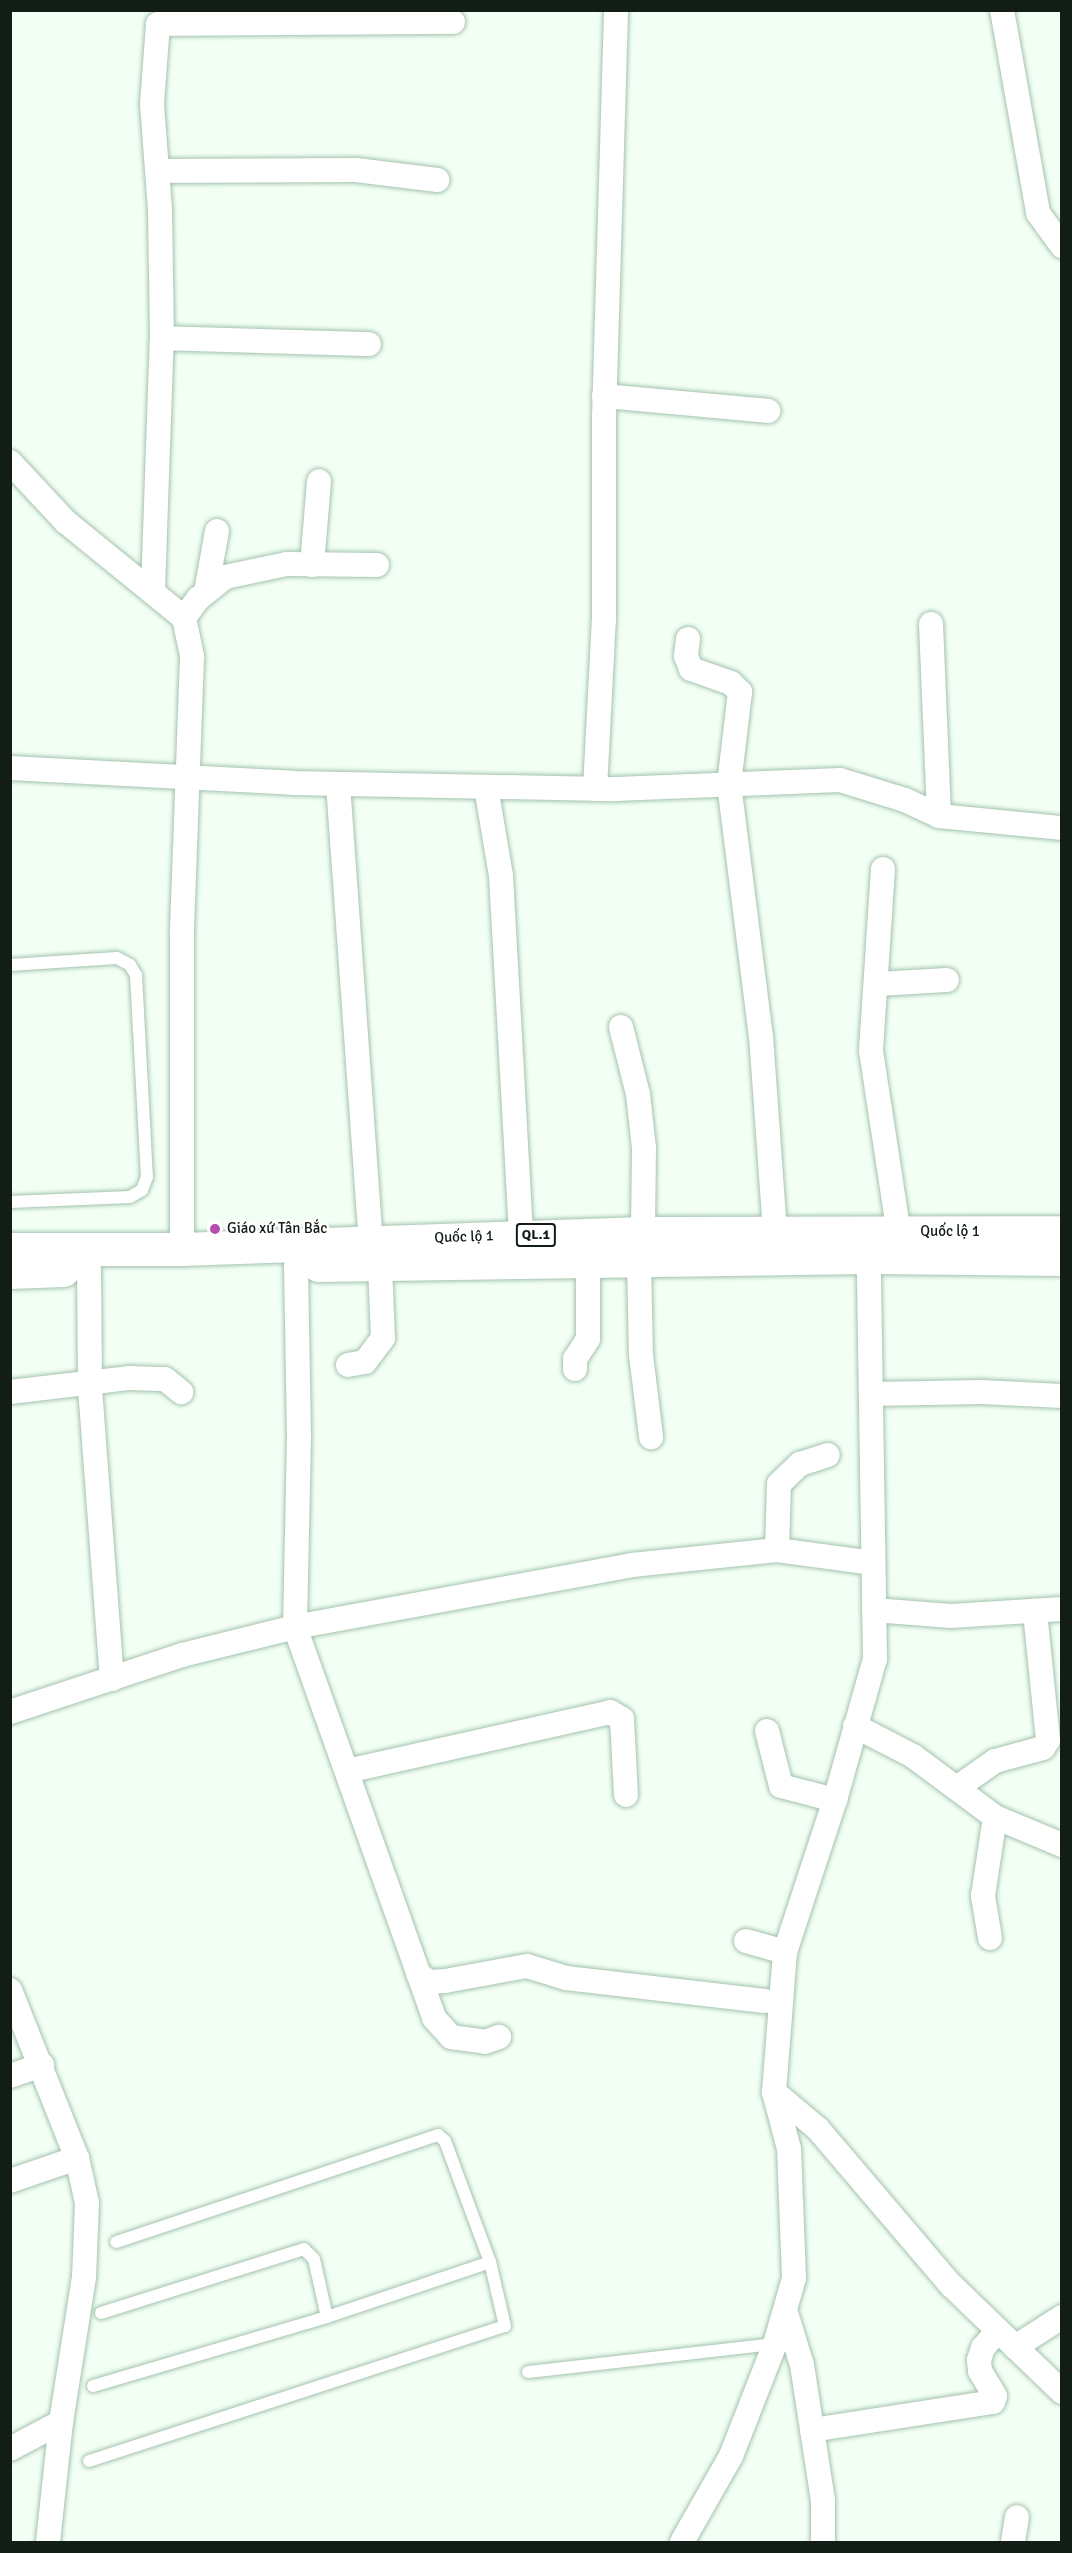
<!DOCTYPE html>
<meta charset="utf-8">
<style>
body{margin:0}
#map{position:relative;width:1072px;height:2553px;overflow:hidden;background:#f2fff5;font-family:Signika,sans-serif}
div>[style]{position:absolute}
.roads{filter:drop-shadow(0 0 2px #a4c3ad) drop-shadow(0 0 2px #a4c3ad)}
.service>*{height:12px;margin:-6px;padding:0 6px;transform-origin:6px;border-radius:6px;background:#fff}
.minor>*{height:24px;margin:-12px;padding:0 12px;transform-origin:12px;border-radius:12px;background:#fff}
.trunk>*{height:33px;margin:-16.5px;padding:0 16.5px;transform-origin:16.5px;border-radius:16.5px;background:#fff}
.dots>*{width:16px;height:16px;translate:-50% -50%;box-sizing:border-box;border:3px solid #fff;border-radius:50%}
span{translate:-50% -50%;white-space:nowrap;text-align:center;line-height:1.15;-webkit-text-stroke:4.5px #fff;paint-order:stroke}
.shield-label span{padding:2px 4px;background:#fff;border:2px solid;border-radius:4px;-webkit-text-stroke-width:0}
.shield-label{font-size:14px;color:#121d15;font-weight:700}
.poi-label{font-size:15px;color:#121d15}
.left{translate:0 -50%;text-align:left}
.street-label{font-size:15px;color:#121d15}
.frame{position:absolute;inset:0;border:12px solid #121d15;pointer-events:none}
</style>
<div id="map">
<div class="roads">
<div class="service">
<i style="left:10px;top:965px;width:107px;rotate:-3.7deg"></i>
<i style="left:117px;top:958px;width:15px;rotate:28deg"></i>
<i style="left:130px;top:965px;width:12px;rotate:59deg"></i>
<i style="left:136px;top:975px;width:202px;rotate:86.9deg"></i>
<i style="left:147px;top:1177px;width:14px;rotate:111deg"></i>
<i style="left:142px;top:1190px;width:14px;rotate:150deg"></i>
<i style="left:130px;top:1197px;width:120px;rotate:177.6deg"></i>
<i style="left:101px;top:2313px;width:213px;rotate:-17.5deg"></i>
<i style="left:304px;top:2249px;width:14px;rotate:45deg"></i>
<i style="left:314px;top:2259px;width:59px;rotate:77.4deg"></i>
<i style="left:528px;top:2372px;width:249px;rotate:-6.5deg"></i>
<i style="left:93px;top:2386px;width:244px;rotate:-16.4deg"></i>
<i style="left:327px;top:2317px;width:172px;rotate:-18.6deg"></i>
<i style="left:89px;top:2461px;width:437px;rotate:-18deg"></i>
<i style="left:505px;top:2326px;width:66px;rotate:-103.2deg"></i>
<i style="left:490px;top:2262px;width:129px;rotate:-110.4deg"></i>
<i style="left:445px;top:2141px;width:9px;rotate:-139deg"></i>
<i style="left:438px;top:2135px;width:339px;rotate:161.6deg"></i>
</div>
<div class="minor">
<i style="left:1002px;top:10px;width:206px;rotate:79.9deg"></i>
<i style="left:1038px;top:213px;width:41px;rotate:54deg"></i>
<i style="left:157px;top:171px;width:199px;rotate:-0.3deg"></i>
<i style="left:356px;top:170px;width:82px;rotate:7deg"></i>
<i style="left:162px;top:338px;width:207px;rotate:1.7deg"></i>
<i style="left:604px;top:396px;width:165px;rotate:5.2deg"></i>
<i style="left:10px;top:462px;width:82px;rotate:47deg"></i>
<i style="left:66px;top:522px;width:152px;rotate:39.1deg"></i>
<i style="left:184px;top:618px;width:40px;rotate:78deg"></i>
<i style="left:192px;top:657px;width:277px;rotate:92.1deg"></i>
<i style="left:182px;top:934px;width:315px;rotate:90deg"></i>
<i style="left:312px;top:565px;width:84px;rotate:-85.2deg"></i>
<i style="left:153px;top:590px;width:252px;rotate:-88deg"></i>
<i style="left:162px;top:338px;width:128px;rotate:-90.9deg"></i>
<i style="left:160px;top:210px;width:106px;rotate:-94.3deg"></i>
<i style="left:152px;top:104px;width:80px;rotate:-85.7deg"></i>
<i style="left:158px;top:24px;width:295px;rotate:-0.4deg"></i>
<i style="left:206px;top:592px;width:62px;rotate:-79.8deg"></i>
<i style="left:184px;top:618px;width:24px;rotate:-54deg"></i>
<i style="left:198px;top:599px;width:35px;rotate:-39deg"></i>
<i style="left:225px;top:577px;width:63px;rotate:-11.8deg"></i>
<i style="left:287px;top:564px;width:90px;rotate:0.6deg"></i>
<i style="left:931px;top:624px;width:192px;rotate:87.6deg"></i>
<i style="left:688px;top:639px;width:17px;rotate:97deg"></i>
<i style="left:686px;top:656px;width:14px;rotate:69deg"></i>
<i style="left:691px;top:669px;width:42px;rotate:19.3deg"></i>
<i style="left:731px;top:683px;width:13px;rotate:45deg"></i>
<i style="left:740px;top:692px;width:93px;rotate:96.8deg"></i>
<i style="left:729px;top:784px;width:254px;rotate:82.8deg"></i>
<i style="left:761px;top:1036px;width:197px;rotate:85.9deg"></i>
<i style="left:10px;top:768px;width:283px;rotate:3deg"></i>
<i style="left:293px;top:783px;width:323px;rotate:1.1deg"></i>
<i style="left:616px;top:789px;width:224px;rotate:-2.3deg"></i>
<i style="left:840px;top:780px;width:68px;rotate:17.1deg"></i>
<i style="left:905px;top:800px;width:38px;rotate:25deg"></i>
<i style="left:939px;top:816px;width:124px;rotate:5.6deg"></i>
<i style="left:338px;top:784px;width:458px;rotate:85.9deg"></i>
<i style="left:486px;top:787px;width:90px;rotate:80.4deg"></i>
<i style="left:501px;top:876px;width:360px;rotate:86.8deg"></i>
<i style="left:595px;top:789px;width:169px;rotate:-87deg"></i>
<i style="left:604px;top:620px;width:203px;rotate:-90deg"></i>
<i style="left:604px;top:417px;width:407px;rotate:-88.3deg"></i>
<i style="left:883px;top:869px;width:182px;rotate:93.8deg"></i>
<i style="left:871px;top:1051px;width:184px;rotate:81.3deg"></i>
<i style="left:878px;top:984px;width:69px;rotate:-3.3deg"></i>
<i style="left:621px;top:1027px;width:69px;rotate:75.8deg"></i>
<i style="left:638px;top:1094px;width:54px;rotate:83.7deg"></i>
<i style="left:644px;top:1148px;width:85px;rotate:90.7deg"></i>
<i style="left:639px;top:1261px;width:94px;rotate:88.8deg"></i>
<i style="left:641px;top:1355px;width:83px;rotate:83deg"></i>
<i style="left:296px;top:1266px;width:170px;rotate:89deg"></i>
<i style="left:299px;top:1436px;width:191px;rotate:91.2deg"></i>
<i style="left:295px;top:1627px;width:415px;rotate:70.4deg"></i>
<i style="left:434px;top:2018px;width:25px;rotate:48deg"></i>
<i style="left:451px;top:2037px;width:34px;rotate:8deg"></i>
<i style="left:485px;top:2042px;width:15px;rotate:-20deg"></i>
<i style="left:89px;top:1269px;width:119px;rotate:89.5deg"></i>
<i style="left:90px;top:1388px;width:292px;rotate:85.7deg"></i>
<i style="left:348px;top:1365px;width:17px;rotate:-10deg"></i>
<i style="left:365px;top:1362px;width:30px;rotate:-53deg"></i>
<i style="left:383px;top:1338px;width:73px;rotate:-92.4deg"></i>
<i style="left:575px;top:1369px;width:10px;rotate:-90deg"></i>
<i style="left:575px;top:1359px;width:24px;rotate:-57deg"></i>
<i style="left:588px;top:1339px;width:78px;rotate:-90deg"></i>
<i style="left:10px;top:1392px;width:121px;rotate:-6.7deg"></i>
<i style="left:130px;top:1378px;width:35px;rotate:2deg"></i>
<i style="left:165px;top:1379px;width:21px;rotate:39deg"></i>
<i style="left:871px;top:1394px;width:111px;rotate:-1deg"></i>
<i style="left:982px;top:1392px;width:80px;rotate:2.9deg"></i>
<i style="left:777px;top:1550px;width:66px;rotate:-88.3deg"></i>
<i style="left:779px;top:1484px;width:29px;rotate:-44deg"></i>
<i style="left:800px;top:1464px;width:29px;rotate:-18deg"></i>
<i style="left:874px;top:1610px;width:77px;rotate:4.5deg"></i>
<i style="left:951px;top:1616px;width:111px;rotate:-3.6deg"></i>
<i style="left:10px;top:1712px;width:181px;rotate:-18.3deg"></i>
<i style="left:182px;top:1655px;width:116px;rotate:-13.9deg"></i>
<i style="left:295px;top:1627px;width:343px;rotate:-10.4deg"></i>
<i style="left:632px;top:1565px;width:146px;rotate:-5.9deg"></i>
<i style="left:777px;top:1550px;width:97px;rotate:7.7deg"></i>
<i style="left:855px;top:1726px;width:65px;rotate:27.3deg"></i>
<i style="left:913px;top:1756px;width:102px;rotate:36.6deg"></i>
<i style="left:995px;top:1817px;width:73px;rotate:22.7deg"></i>
<i style="left:767px;top:1731px;width:57px;rotate:75.7deg"></i>
<i style="left:781px;top:1786px;width:56px;rotate:14.5deg"></i>
<i style="left:347px;top:1771px;width:270px;rotate:-12.6deg"></i>
<i style="left:610px;top:1712px;width:14px;rotate:30deg"></i>
<i style="left:622px;top:1719px;width:76px;rotate:87deg"></i>
<i style="left:958px;top:1787px;width:45px;rotate:-35.1deg"></i>
<i style="left:995px;top:1761px;width:50px;rotate:-15.2deg"></i>
<i style="left:1043px;top:1748px;width:9px;rotate:-58deg"></i>
<i style="left:1048px;top:1740px;width:130px;rotate:-95.8deg"></i>
<i style="left:990px;top:1938px;width:43px;rotate:-99.5deg"></i>
<i style="left:983px;top:1896px;width:80px;rotate:-81.4deg"></i>
<i style="left:746px;top:1941px;width:41px;rotate:15.8deg"></i>
<i style="left:418px;top:1974px;width:14px;rotate:34deg"></i>
<i style="left:430px;top:1982px;width:15px;rotate:-4deg"></i>
<i style="left:445px;top:1981px;width:83px;rotate:-10.4deg"></i>
<i style="left:527px;top:1966px;width:41px;rotate:17.1deg"></i>
<i style="left:566px;top:1978px;width:200px;rotate:6.6deg"></i>
<i style="left:10px;top:1990px;width:181px;rotate:68.3deg"></i>
<i style="left:77px;top:2158px;width:46px;rotate:77.5deg"></i>
<i style="left:87px;top:2203px;width:74px;rotate:92.3deg"></i>
<i style="left:84px;top:2277px;width:147px;rotate:99deg"></i>
<i style="left:61px;top:2422px;width:121px;rotate:96.2deg"></i>
<i style="left:10px;top:2076px;width:34px;rotate:-19deg"></i>
<i style="left:774px;top:2092px;width:57px;rotate:40.1deg"></i>
<i style="left:818px;top:2129px;width:205px;rotate:49.6deg"></i>
<i style="left:951px;top:2285px;width:154px;rotate:43.9deg"></i>
<i style="left:10px;top:2181px;width:71px;rotate:-18.9deg"></i>
<i style="left:786px;top:2313px;width:54px;rotate:72.9deg"></i>
<i style="left:802px;top:2365px;width:137px;rotate:81.2deg"></i>
<i style="left:823px;top:2500px;width:42px;rotate:90deg"></i>
<i style="left:1015px;top:2347px;width:56px;rotate:-32.6deg"></i>
<i style="left:812px;top:2430px;width:183px;rotate:-8.8deg"></i>
<i style="left:993px;top:2402px;width:6px;rotate:-72deg"></i>
<i style="left:995px;top:2396px;width:29px;rotate:-121deg"></i>
<i style="left:980px;top:2371px;width:11px;rotate:-95deg"></i>
<i style="left:979px;top:2360px;width:13px;rotate:-72deg"></i>
<i style="left:983px;top:2348px;width:23px;rotate:-50deg"></i>
<i style="left:10px;top:2449px;width:58px;rotate:-27.9deg"></i>
<i style="left:682px;top:2542px;width:99px;rotate:-60.3deg"></i>
<i style="left:731px;top:2456px;width:120px;rotate:-68.6deg"></i>
<i style="left:775px;top:2344px;width:69px;rotate:-73.9deg"></i>
<i style="left:794px;top:2278px;width:129px;rotate:-92.2deg"></i>
<i style="left:789px;top:2149px;width:59px;rotate:-104.7deg"></i>
<i style="left:774px;top:2092px;width:140px;rotate:-85.5deg"></i>
<i style="left:785px;top:1952px;width:160px;rotate:-71.8deg"></i>
<i style="left:835px;top:1800px;width:147px;rotate:-74.2deg"></i>
<i style="left:875px;top:1659px;width:402px;rotate:-90.9deg"></i>
<i style="left:1013px;top:2542px;width:25px;rotate:-81deg"></i>
</div>
<div class="trunk">
<i style="left:10px;top:1249px;width:172px"></i>
<i style="left:182px;top:1249px;width:461px;rotate:-2deg"></i>
<i style="left:643px;top:1233px;width:419px;rotate:-0.1deg"></i>
<i style="left:318px;top:1265px;width:551px;rotate:-0.83deg"></i>
<i style="left:869px;top:1257px;width:193px;rotate:0.6deg"></i>
<i style="left:10px;top:1272px;width:53px;rotate:-2.2deg"></i>
</div>
</div>
<div class="dots">
<i style="left:215px;top:1229px;background:#b64daf"></i>
</div>
<div class="shield-label">
<span style="left:536px;top:1235px">QL.1</span>
</div>
<div class="poi-label">
<span class="left" style="left:227px;top:1229px">Giáo xứ Tân Bắc</span>
</div>
<div class="street-label">
<span style="left:950px;top:1232px">Quốc lộ 1</span>
<span style="left:464px;top:1237px;rotate:-2deg">Quốc lộ 1</span>
</div>
<div class="frame"></div>
</div>
